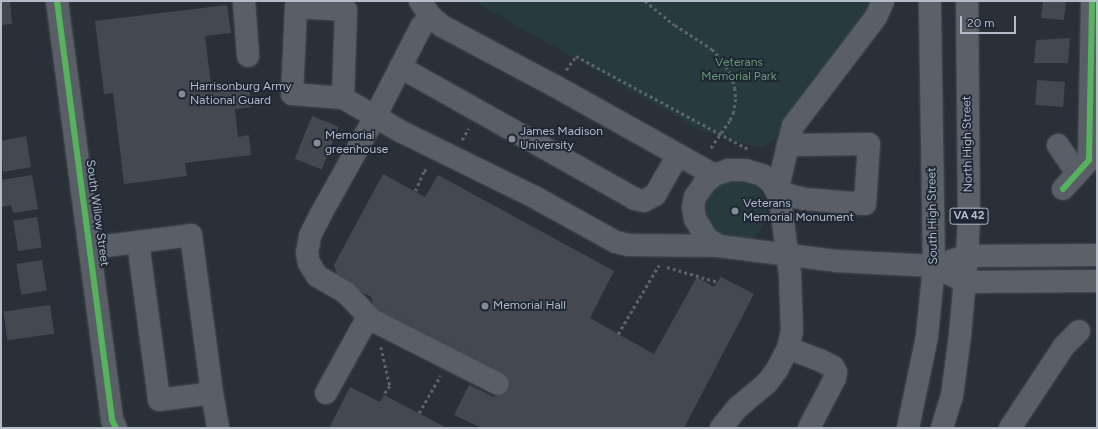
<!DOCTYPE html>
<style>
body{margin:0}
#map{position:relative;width:1098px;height:429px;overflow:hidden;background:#2a3038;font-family:Figtree,sans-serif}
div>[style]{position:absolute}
.green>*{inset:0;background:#273a3e}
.round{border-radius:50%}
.building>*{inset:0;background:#444950;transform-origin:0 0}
.path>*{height:2.5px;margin-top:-1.25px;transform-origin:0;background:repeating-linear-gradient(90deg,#5d636a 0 3px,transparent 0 6px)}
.roads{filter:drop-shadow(0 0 1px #484c53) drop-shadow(0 0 1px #484c53)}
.minor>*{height:22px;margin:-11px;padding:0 11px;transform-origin:11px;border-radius:11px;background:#5a5e66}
.major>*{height:22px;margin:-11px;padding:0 11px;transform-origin:11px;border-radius:11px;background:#5c6168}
.cycleway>*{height:6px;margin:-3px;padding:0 3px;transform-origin:3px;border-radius:3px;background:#56b35d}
.dots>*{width:11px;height:11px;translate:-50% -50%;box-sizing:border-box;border:2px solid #1d2633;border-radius:50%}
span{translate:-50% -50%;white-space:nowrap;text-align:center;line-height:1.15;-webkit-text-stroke:3.5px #1d2633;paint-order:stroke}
.shield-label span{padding:1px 3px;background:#1d2633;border:1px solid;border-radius:3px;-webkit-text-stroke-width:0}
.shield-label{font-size:11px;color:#b4bcc9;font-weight:700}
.park-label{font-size:12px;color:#6b9a76}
.poi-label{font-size:12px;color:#b4bcc9}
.left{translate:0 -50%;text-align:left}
.street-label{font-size:12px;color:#b4bcc9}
.frame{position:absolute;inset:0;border:2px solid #b4bcc9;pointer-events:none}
.scale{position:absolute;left:960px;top:16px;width:56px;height:18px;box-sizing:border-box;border:2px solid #b4bcc9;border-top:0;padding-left:5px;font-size:12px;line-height:14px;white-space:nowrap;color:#b4bcc9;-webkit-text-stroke:3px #1d2633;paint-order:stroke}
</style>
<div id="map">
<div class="green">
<i style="clip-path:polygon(474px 1px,871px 1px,868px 11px,774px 140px,760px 148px,702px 131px)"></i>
<i class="round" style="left:705px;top:180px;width:62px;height:62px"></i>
</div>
<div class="building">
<i style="clip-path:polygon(1px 1px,10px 1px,12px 24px,1px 25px)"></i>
<i style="clip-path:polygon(1043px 1px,1066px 1px,1064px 20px,1041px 18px)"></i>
<i style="clip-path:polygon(227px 5px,231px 33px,205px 36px,212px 92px,249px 88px,252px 107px,235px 109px,238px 137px,249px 135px,251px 155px,185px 163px,187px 176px,124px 184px,113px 93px,104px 94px,95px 21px)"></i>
<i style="clip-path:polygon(1070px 38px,1068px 63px,1034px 63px,1036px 40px)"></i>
<i style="left:1037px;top:80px;width:28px;height:25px;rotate:4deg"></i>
<i style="left:312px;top:116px;width:29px;height:46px;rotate:22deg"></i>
<i style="clip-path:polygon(26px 136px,31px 167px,3px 172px,1px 141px)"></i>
<i style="clip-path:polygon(383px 174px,425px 197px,438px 175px,614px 271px,590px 318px,654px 354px,697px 277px,714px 287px,721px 277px,754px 294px,684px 428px,482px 428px,454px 415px,469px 385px,494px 397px,505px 380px,376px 315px,371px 297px,339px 280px,334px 265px)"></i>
<i style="clip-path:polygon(32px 175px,38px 209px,13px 213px,11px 205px,2px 207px,1px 180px)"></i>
<i style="left:37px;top:217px;width:31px;height:24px;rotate:81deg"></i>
<i style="left:42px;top:260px;width:31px;height:26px;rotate:81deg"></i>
<i style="left:50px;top:305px;width:29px;height:47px;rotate:82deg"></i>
<i style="clip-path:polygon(350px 387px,380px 402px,384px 395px,447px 428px,329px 428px)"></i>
</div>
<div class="path">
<i style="left:645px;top:1px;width:38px;rotate:39deg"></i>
<i style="left:675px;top:25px;width:44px;rotate:33deg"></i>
<i style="left:712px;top:49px;width:16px;rotate:47deg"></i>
<i style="left:723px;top:61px;width:16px;rotate:60deg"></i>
<i style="left:731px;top:75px;width:14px;rotate:73deg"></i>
<i style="left:735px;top:88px;width:11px;rotate:85deg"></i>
<i style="left:736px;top:99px;width:13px;rotate:99deg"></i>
<i style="left:734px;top:112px;width:10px;rotate:114deg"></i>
<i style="left:730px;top:121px;width:35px;rotate:125deg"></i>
<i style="left:566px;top:70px;width:17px;rotate:-54deg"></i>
<i style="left:576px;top:56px;width:196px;rotate:28.4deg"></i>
<i style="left:462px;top:140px;width:13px;rotate:-61deg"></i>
<i style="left:415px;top:191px;width:22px;rotate:-66deg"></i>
<i style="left:424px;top:171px;width:5px;rotate:-37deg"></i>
<i style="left:667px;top:267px;width:53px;rotate:16.4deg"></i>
<i style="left:618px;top:334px;width:80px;rotate:-59.3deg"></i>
<i style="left:381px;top:347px;width:40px;rotate:77deg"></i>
<i style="left:390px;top:386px;width:11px;rotate:124deg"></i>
<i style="left:419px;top:413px;width:43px;rotate:-60.4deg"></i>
</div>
<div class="roads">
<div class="minor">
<i style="left:57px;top:1px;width:423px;rotate:82.5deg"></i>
<i style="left:112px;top:420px;width:9px;rotate:63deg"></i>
<i style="left:244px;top:1px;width:55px;rotate:85.8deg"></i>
<i style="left:420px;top:1px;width:18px;rotate:56deg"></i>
<i style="left:430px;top:16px;width:16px;rotate:40deg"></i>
<i style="left:442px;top:26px;width:128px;rotate:28deg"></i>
<i style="left:555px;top:86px;width:182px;rotate:29.2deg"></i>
<i style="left:430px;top:16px;width:14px;rotate:129deg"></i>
<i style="left:421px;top:27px;width:101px;rotate:117.1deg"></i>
<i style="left:375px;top:117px;width:113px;rotate:119.1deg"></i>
<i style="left:320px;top:216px;width:22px;rotate:117deg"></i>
<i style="left:310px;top:236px;width:17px;rotate:100deg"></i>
<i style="left:307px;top:253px;width:10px;rotate:79deg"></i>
<i style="left:309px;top:263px;width:15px;rotate:58deg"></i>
<i style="left:317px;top:276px;width:32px;rotate:30deg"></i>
<i style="left:345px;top:292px;width:39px;rotate:46deg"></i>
<i style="left:372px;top:320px;width:141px;rotate:26.9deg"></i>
<i style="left:400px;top:67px;width:270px;rotate:29.3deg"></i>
<i style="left:635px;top:199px;width:9px;rotate:13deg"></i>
<i style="left:644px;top:201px;width:13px;rotate:-29deg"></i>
<i style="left:655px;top:195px;width:46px;rotate:-60.1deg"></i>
<i style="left:343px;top:98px;width:88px;rotate:-88deg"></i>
<i style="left:346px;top:10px;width:50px;rotate:-176.6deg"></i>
<i style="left:296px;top:7px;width:87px;rotate:92.6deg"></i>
<i style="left:292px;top:94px;width:51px;rotate:4.5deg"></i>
<i style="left:343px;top:98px;width:66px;rotate:30.1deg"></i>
<i style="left:400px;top:131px;width:154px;rotate:26.2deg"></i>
<i style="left:538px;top:199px;width:89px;rotate:28.9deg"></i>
<i style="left:616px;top:242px;width:13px;rotate:13deg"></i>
<i style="left:629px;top:245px;width:89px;rotate:0.6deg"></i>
<i style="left:718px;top:246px;width:119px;rotate:7.2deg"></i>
<i style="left:836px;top:261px;width:98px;rotate:2.9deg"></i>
<i style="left:788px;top:145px;width:81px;rotate:-0.7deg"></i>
<i style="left:869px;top:144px;width:60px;rotate:93.8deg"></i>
<i style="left:865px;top:204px;width:61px;rotate:-175.3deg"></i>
<i style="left:804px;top:199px;width:28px;rotate:-165deg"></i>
<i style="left:777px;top:192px;width:48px;rotate:-76.8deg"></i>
<i style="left:788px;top:145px;width:20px;rotate:-75deg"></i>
<i style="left:793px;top:126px;width:137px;rotate:-52.7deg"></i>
<i style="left:876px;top:17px;width:17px;rotate:-66deg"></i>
<i style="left:1058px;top:145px;width:34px;rotate:56deg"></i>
<i style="left:1063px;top:189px;width:39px;rotate:-48deg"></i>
<i style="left:1089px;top:160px;width:159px;rotate:-88.9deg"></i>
<i style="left:138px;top:242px;width:159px;rotate:82.4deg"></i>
<i style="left:159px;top:400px;width:53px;rotate:-7.5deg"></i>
<i style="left:718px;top:246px;width:15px;rotate:-143deg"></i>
<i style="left:706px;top:237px;width:21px;rotate:-121deg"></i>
<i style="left:695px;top:219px;width:12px;rotate:-99deg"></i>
<i style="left:693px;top:207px;width:10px;rotate:-79deg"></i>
<i style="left:695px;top:197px;width:16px;rotate:-55deg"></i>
<i style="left:704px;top:184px;width:13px;rotate:-42deg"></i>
<i style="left:714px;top:175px;width:16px;rotate:-18deg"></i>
<i style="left:729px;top:170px;width:16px"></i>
<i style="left:745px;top:170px;width:18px;rotate:16deg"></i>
<i style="left:762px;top:175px;width:13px;rotate:39deg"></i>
<i style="left:772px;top:183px;width:18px;rotate:63deg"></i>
<i style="left:780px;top:199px;width:77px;rotate:82.5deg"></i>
<i style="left:790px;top:275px;width:56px;rotate:88deg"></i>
<i style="left:792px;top:331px;width:17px;rotate:103deg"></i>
<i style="left:788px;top:348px;width:25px;rotate:117deg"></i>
<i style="left:777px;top:370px;width:16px;rotate:128deg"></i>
<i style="left:767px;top:383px;width:38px;rotate:140deg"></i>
<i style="left:738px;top:407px;width:27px;rotate:129deg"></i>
<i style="left:90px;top:248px;width:102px;rotate:-7.3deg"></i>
<i style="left:191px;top:235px;width:159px;rotate:82.4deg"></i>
<i style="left:212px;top:393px;width:36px;rotate:80deg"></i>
<i style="left:788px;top:348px;width:34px;rotate:21deg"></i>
<i style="left:820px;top:360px;width:15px;rotate:28deg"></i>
<i style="left:833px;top:367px;width:6px;rotate:59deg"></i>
<i style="left:836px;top:372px;width:6px;rotate:99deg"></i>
<i style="left:835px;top:378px;width:56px;rotate:117.5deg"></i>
<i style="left:326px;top:393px;width:87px;rotate:-61.1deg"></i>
<i style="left:1010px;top:428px;width:98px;rotate:-56.6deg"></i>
<i style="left:1064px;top:346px;width:21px;rotate:-45deg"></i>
</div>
<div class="major">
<i style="left:953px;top:260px;width:15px;rotate:-16deg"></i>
<i style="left:967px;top:256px;width:130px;rotate:-0.4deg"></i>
<i style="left:934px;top:266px;width:36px;rotate:27deg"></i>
<i style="left:966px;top:282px;width:131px;rotate:-0.4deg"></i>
<i style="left:908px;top:428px;width:94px;rotate:-78.3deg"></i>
<i style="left:927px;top:336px;width:70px;rotate:-84.3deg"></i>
<i style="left:934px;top:266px;width:265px;rotate:-90.9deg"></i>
<i style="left:942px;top:428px;width:34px;rotate:-73deg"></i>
<i style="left:952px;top:396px;width:62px;rotate:-82.5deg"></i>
<i style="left:960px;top:335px;width:79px;rotate:-84.9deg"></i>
<i style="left:967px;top:256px;width:36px;rotate:-87deg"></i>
<i style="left:969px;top:220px;width:219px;rotate:-90.5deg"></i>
</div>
</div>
<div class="cycleway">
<i style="left:57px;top:1px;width:423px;rotate:82.5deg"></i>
<i style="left:112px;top:420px;width:9px;rotate:63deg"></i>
<i style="left:1063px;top:189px;width:39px;rotate:-48deg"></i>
<i style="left:1089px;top:160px;width:159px;rotate:-88.9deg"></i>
</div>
<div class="dots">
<i style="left:182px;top:94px;background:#848b96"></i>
<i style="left:512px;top:139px;background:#848b96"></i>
<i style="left:317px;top:143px;background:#848b96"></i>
<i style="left:735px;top:211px;background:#848b96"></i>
<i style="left:485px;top:306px;background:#848b96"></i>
</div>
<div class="shield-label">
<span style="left:969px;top:216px">VA 42</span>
</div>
<div class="park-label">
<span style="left:739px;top:70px">Veterans<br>Memorial Park</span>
</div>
<div class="poi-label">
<span class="left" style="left:190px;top:94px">Harrisonburg Army<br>National Guard</span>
<span class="left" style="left:520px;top:139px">James Madison<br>University</span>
<span class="left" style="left:325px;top:143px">Memorial<br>greenhouse</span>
<span class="left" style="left:743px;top:211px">Veterans<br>Memorial Monument</span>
<span class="left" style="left:493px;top:306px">Memorial Hall</span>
</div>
<div class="street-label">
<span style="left:968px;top:144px;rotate:-91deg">North High Street</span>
<span style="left:97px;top:213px;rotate:82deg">South Willow Street</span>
<span style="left:933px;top:216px;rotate:-91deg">South High Street</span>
</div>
<div class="frame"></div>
<div class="scale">20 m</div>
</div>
